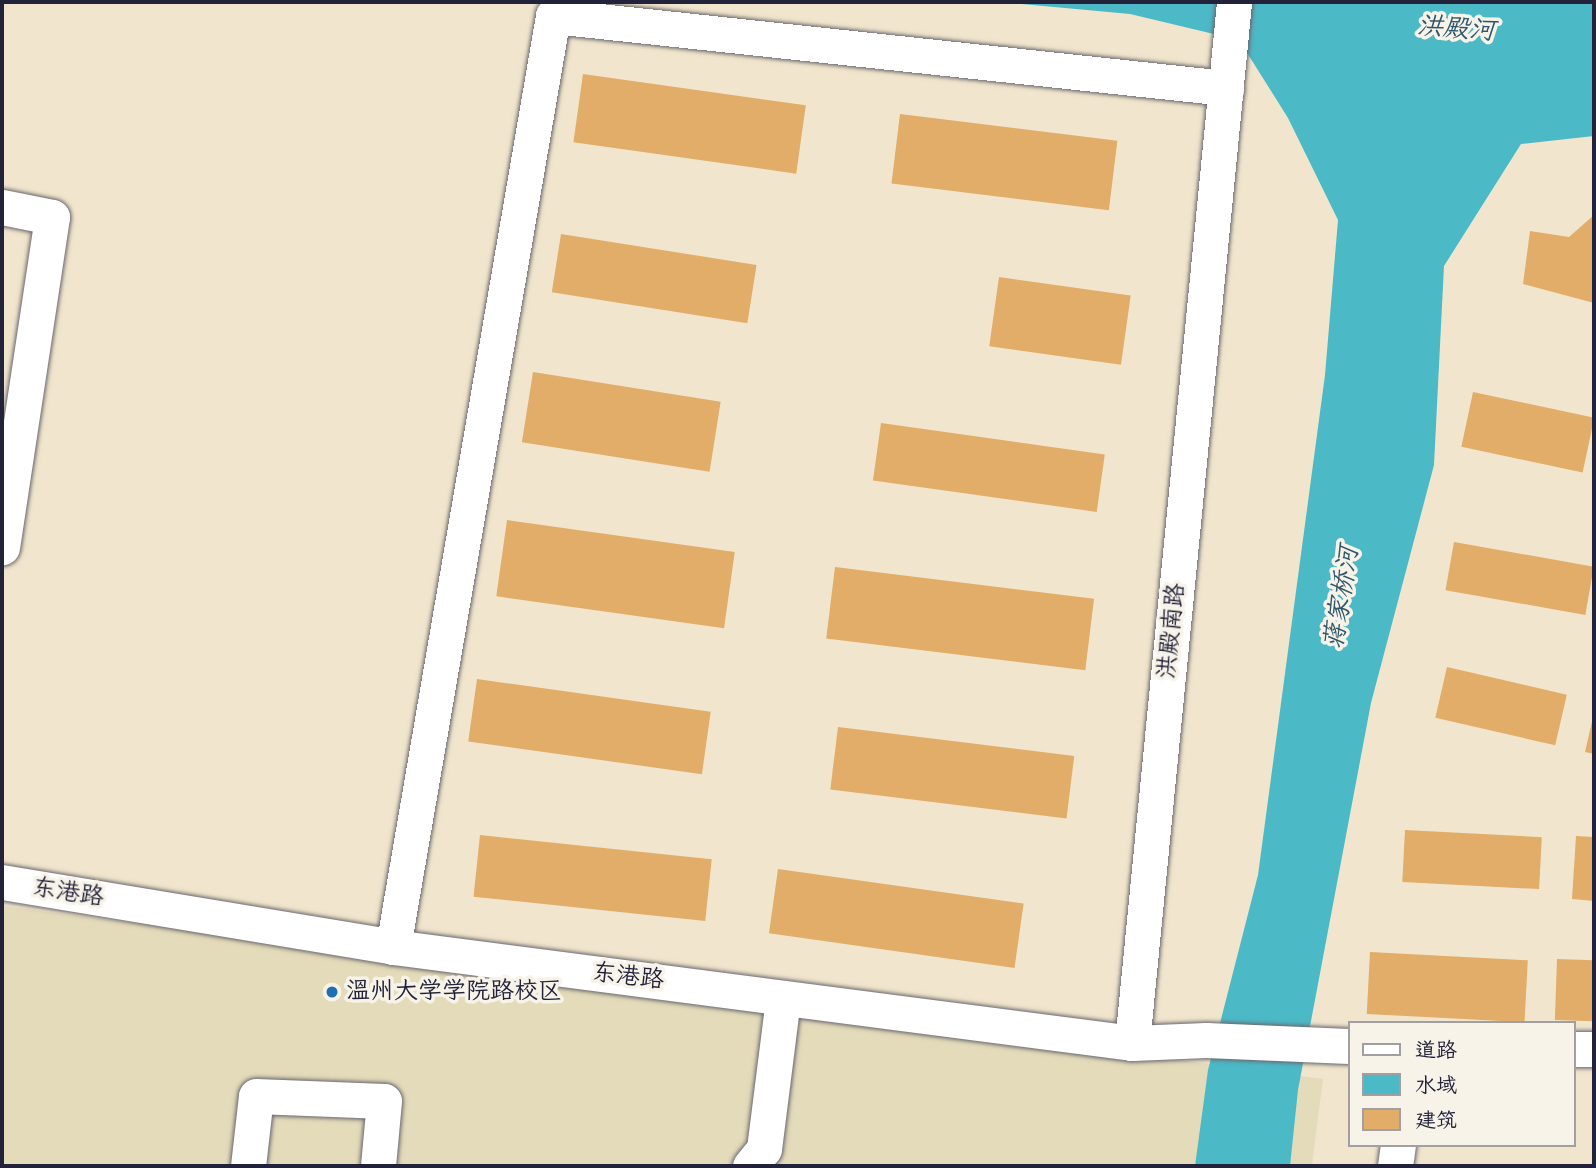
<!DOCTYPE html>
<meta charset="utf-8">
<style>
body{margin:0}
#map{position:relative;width:1596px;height:1168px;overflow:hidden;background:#f1e6cd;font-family:Mynerve,"LXGW WenKai TC",sans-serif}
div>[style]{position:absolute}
.built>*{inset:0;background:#e3dbba}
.water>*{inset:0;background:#4cb9c7}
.building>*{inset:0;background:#e2ad68;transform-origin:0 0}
.roads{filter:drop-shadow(0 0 2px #6a676e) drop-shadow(0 0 2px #6a676e)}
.minor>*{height:35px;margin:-17.5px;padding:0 17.5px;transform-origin:17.5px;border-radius:17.5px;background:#fff}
.dots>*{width:19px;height:19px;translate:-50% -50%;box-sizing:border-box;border:4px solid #f7f3e8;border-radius:50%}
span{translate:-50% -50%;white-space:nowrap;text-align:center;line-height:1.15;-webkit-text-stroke:7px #f7f3e8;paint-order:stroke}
.street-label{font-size:24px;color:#22223b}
.poi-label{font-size:24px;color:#22223b}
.left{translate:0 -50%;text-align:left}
.water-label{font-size:26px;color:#31576c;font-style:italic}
.frame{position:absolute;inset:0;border:4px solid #22223b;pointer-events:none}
.legend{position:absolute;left:1348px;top:1021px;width:228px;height:126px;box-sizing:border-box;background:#f7f3e8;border:2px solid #a29fa3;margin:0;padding:9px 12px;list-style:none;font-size:21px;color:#22223b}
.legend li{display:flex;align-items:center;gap:14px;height:35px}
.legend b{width:35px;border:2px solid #a29fa3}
</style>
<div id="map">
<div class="built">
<i style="clip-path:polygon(2px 906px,1323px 1079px,1312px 1166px,2px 1166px)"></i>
</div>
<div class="water">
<i style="clip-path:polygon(1001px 2px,1594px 2px,1594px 136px,1521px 144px,1444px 266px,1434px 465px,1371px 703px,1298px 1090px,1290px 1166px,1195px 1166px,1208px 1070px,1258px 875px,1325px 375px,1338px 220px,1288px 118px,1239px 40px,1130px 14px)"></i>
</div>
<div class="building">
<i style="left:583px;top:74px;width:225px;height:69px;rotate:8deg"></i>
<i style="left:900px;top:114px;width:219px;height:70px;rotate:7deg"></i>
<i style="clip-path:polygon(1594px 215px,1594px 303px,1523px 284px,1530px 231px,1569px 237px)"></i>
<i style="left:561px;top:234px;width:198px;height:59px;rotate:9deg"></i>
<i style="left:999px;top:277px;width:133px;height:70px;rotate:8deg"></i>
<i style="left:533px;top:372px;width:190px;height:71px;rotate:9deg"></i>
<i style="left:1473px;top:392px;width:124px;height:56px;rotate:12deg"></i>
<i style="left:881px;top:423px;width:226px;height:58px;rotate:8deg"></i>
<i style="left:507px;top:520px;width:230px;height:77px;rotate:8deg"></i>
<i style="left:1454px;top:542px;width:142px;height:49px;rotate:10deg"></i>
<i style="left:835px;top:567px;width:261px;height:72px;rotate:7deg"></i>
<i style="left:1447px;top:667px;width:123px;height:52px;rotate:13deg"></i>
<i style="left:477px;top:679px;width:236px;height:63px;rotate:8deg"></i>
<i style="clip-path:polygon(1593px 717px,1594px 717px,1594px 754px,1585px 752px)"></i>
<i style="left:838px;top:727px;width:238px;height:63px;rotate:7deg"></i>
<i style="left:1405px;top:830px;width:137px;height:52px;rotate:3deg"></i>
<i style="left:480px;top:835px;width:233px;height:62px;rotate:6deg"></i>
<i style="clip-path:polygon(1576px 836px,1594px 837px,1594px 901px,1572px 899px)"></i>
<i style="left:778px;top:869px;width:248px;height:65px;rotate:8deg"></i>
<i style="left:1370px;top:952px;width:158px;height:62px;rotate:3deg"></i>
<i style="left:1557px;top:959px;width:37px;height:61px;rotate:2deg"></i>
</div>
<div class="roads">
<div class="minor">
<i style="left:2px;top:207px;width:51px;rotate:11.3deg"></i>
<i style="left:52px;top:217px;width:334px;rotate:98.6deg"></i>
<i style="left:2px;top:882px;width:396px;rotate:9.4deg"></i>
<i style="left:393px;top:947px;width:745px;rotate:7.4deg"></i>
<i style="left:1132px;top:1043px;width:74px;rotate:-2.3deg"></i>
<i style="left:1206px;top:1040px;width:143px;rotate:2.4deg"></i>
<i style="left:393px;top:947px;width:945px;rotate:-80.25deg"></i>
<i style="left:553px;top:16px;width:677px;rotate:6.11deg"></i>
<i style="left:1132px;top:1043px;width:1046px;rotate:-84.4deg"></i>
<i style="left:1573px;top:1049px;width:21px"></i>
<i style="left:248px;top:1166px;width:70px;rotate:-83.5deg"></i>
<i style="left:256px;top:1096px;width:128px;rotate:2.2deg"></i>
<i style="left:384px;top:1101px;width:65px;rotate:95.3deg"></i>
<i style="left:750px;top:1166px;width:22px;rotate:-51deg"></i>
<i style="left:764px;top:1149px;width:152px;rotate:-82.8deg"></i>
<i style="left:1395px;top:1166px;width:21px;rotate:-82deg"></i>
</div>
</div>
<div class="dots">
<i style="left:332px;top:992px;background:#1f6fb2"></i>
</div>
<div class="street-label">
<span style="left:1172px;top:631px;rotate:-84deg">洪殿南路</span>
<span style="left:68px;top:893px;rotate:9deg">东港路</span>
<span style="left:628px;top:977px;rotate:7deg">东港路</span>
</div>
<div class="poi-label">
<span class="left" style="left:346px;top:992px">温州大学学院路校区</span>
</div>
<div class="water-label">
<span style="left:1456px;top:30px;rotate:4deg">洪殿河</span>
<span style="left:1343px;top:598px;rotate:-81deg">蒋家桥河</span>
</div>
<div class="frame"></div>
<ul class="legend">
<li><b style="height:9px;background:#fff"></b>道路</li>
<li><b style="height:19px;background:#4cb9c7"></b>水域</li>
<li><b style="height:19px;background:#e2ad68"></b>建筑</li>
</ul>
</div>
